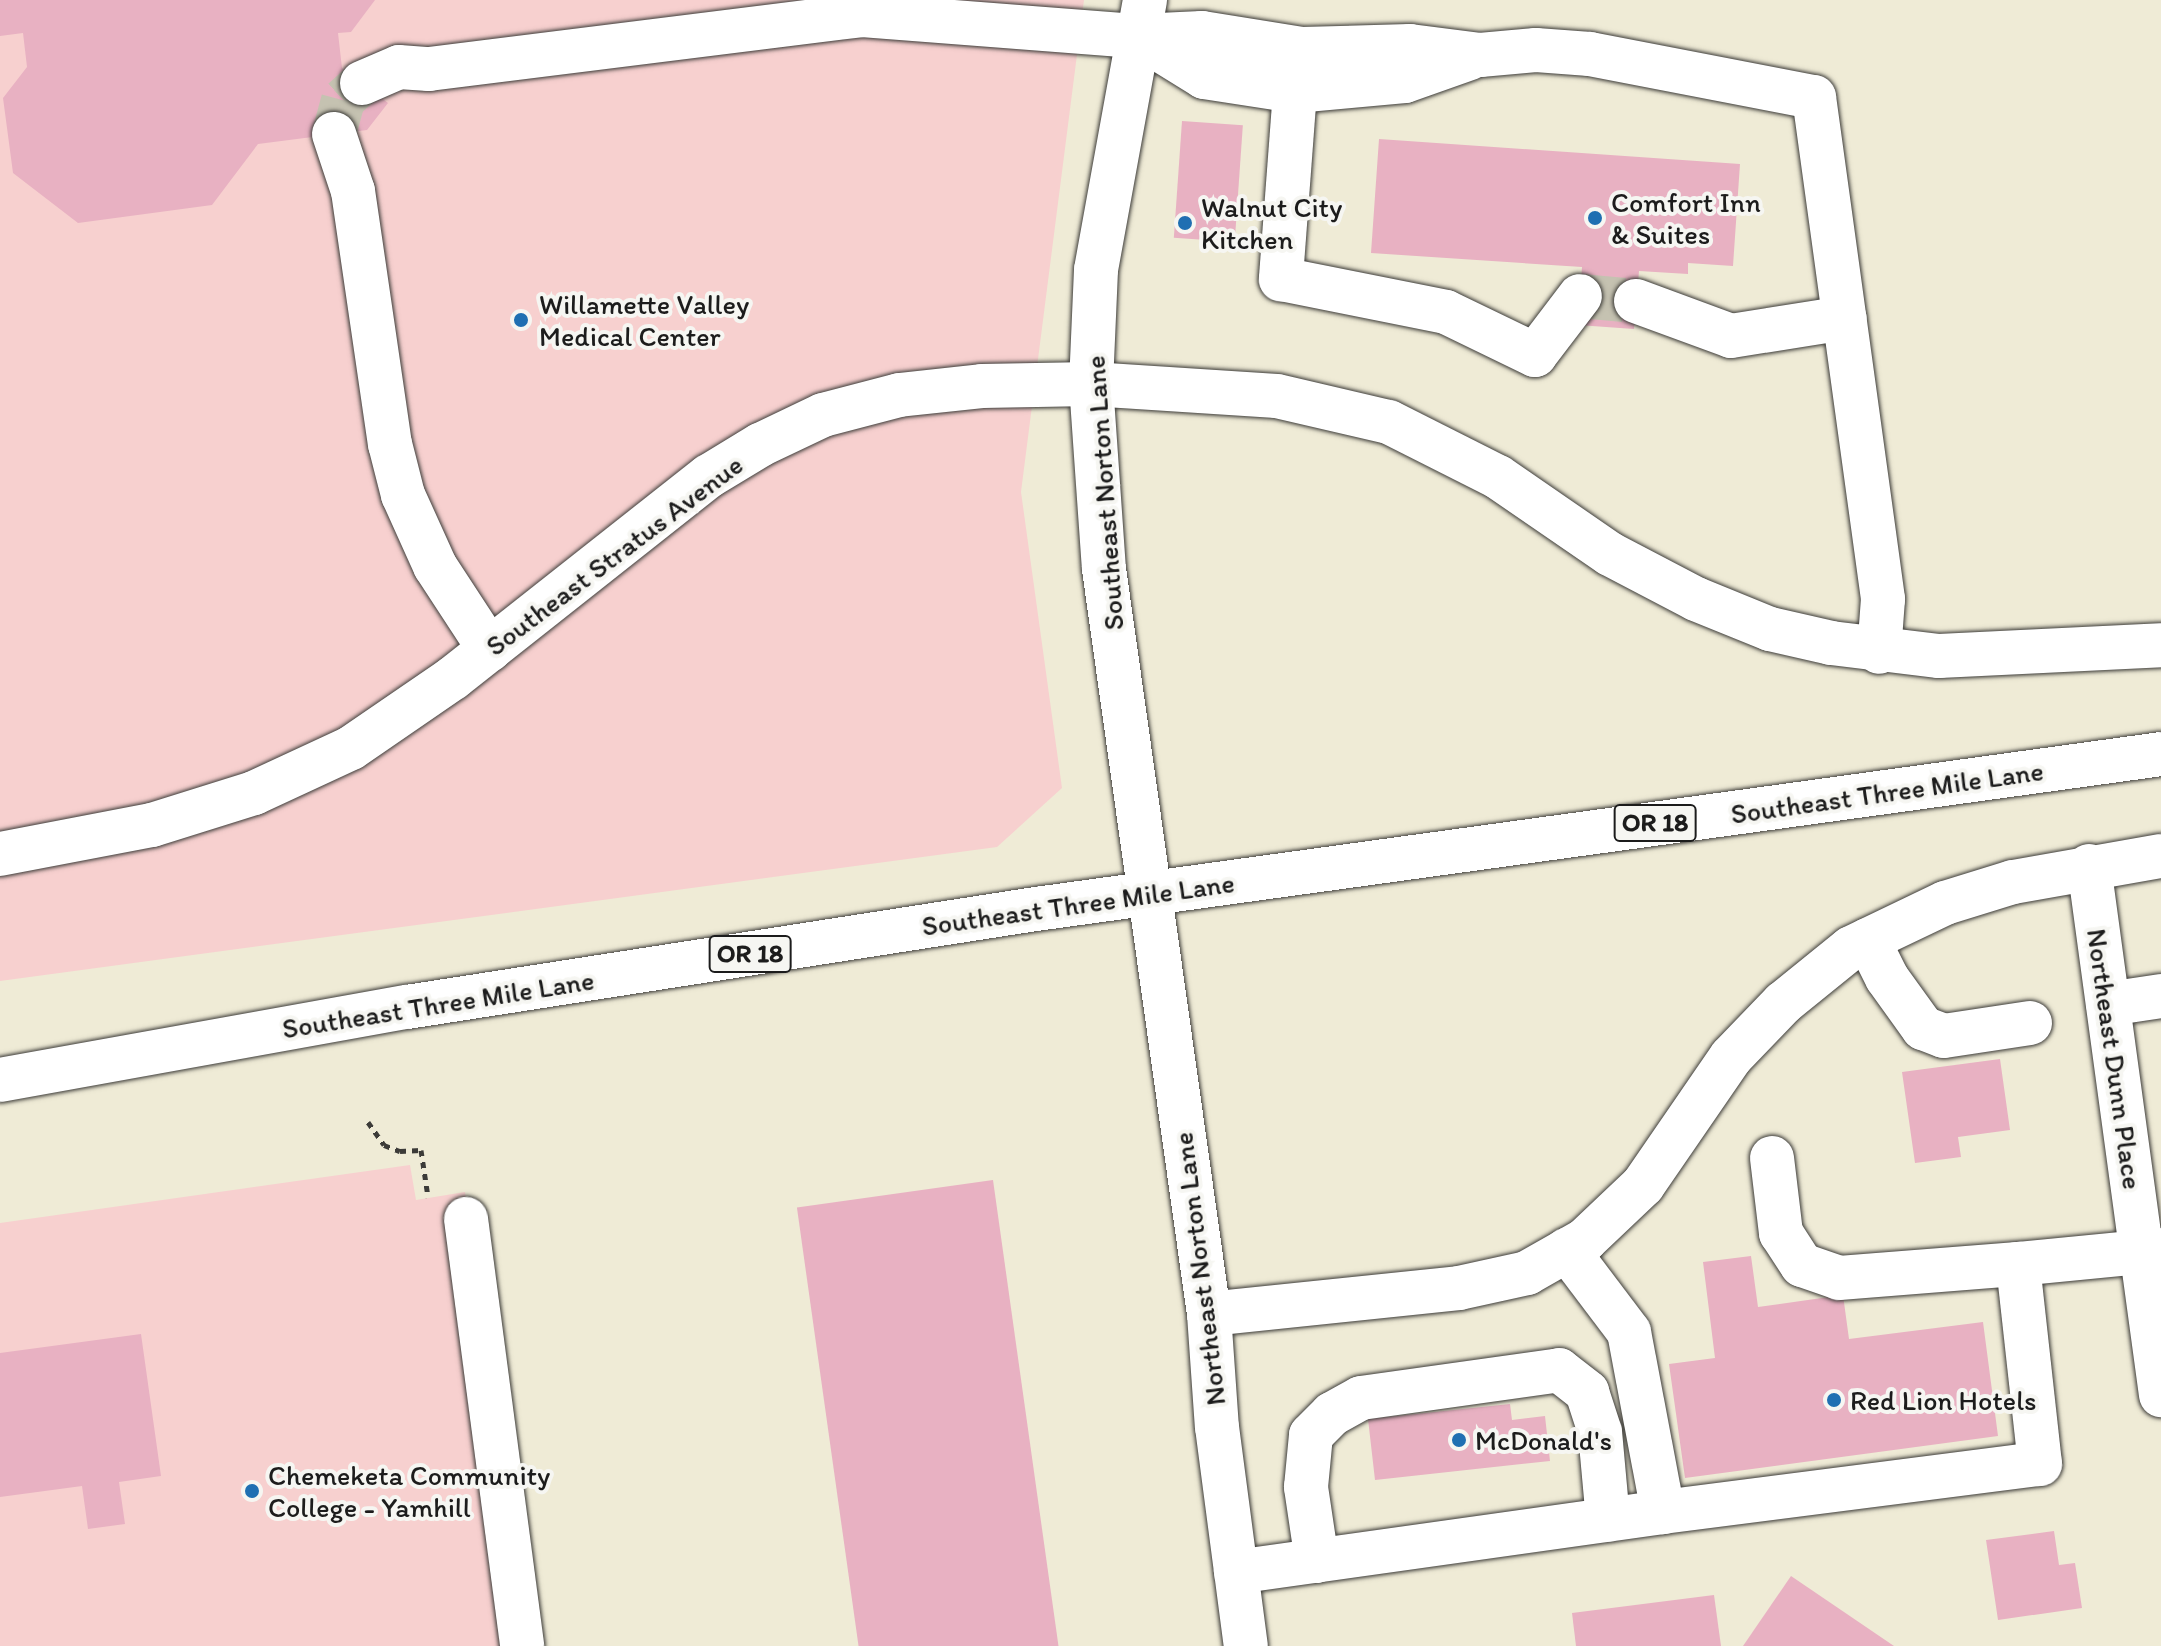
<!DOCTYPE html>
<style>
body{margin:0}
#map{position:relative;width:2161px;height:1646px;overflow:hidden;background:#efebd6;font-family:Itim,sans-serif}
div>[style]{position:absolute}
.built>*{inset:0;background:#f7d0cf}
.building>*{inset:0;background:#e8b1c2;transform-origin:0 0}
.minor-tunnel>*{height:44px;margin-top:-22px;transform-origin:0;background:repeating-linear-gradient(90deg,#c5c2b1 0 44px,transparent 0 66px)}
.path>*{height:5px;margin-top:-2.5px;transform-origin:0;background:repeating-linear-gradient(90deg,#3c3b38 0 6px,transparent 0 12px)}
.roads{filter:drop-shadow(0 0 2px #3c3b38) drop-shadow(0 0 2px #3c3b38)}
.minor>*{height:44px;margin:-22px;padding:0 22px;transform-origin:22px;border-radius:22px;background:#fff}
.highway>*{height:44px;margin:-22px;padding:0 22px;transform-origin:22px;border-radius:22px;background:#fff}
.dots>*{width:22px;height:22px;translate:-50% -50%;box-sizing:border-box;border:4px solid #f6f6f2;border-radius:50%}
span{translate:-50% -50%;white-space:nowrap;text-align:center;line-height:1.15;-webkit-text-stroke:8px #f6f6f2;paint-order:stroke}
.shield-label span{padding:2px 6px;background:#f6f6f2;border:2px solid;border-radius:6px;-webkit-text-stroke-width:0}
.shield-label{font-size:26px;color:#1c1c1c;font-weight:700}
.poi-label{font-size:28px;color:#1c1c1c}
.left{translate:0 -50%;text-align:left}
.street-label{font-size:28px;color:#1c1c1c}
</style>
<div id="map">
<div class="built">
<i style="clip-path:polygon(0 0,1084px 0,1021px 492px,1062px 788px,997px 847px,0 981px)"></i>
<i style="clip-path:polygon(410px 1165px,416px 1200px,465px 1192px,524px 1646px,0 1646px,0 1223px)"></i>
</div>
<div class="building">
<i style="clip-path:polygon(0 0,375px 0,351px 32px,338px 33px,342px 68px,388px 103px,367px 130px,258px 144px,212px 205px,78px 223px,13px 173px,3px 98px,27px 67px,23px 33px,0 36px)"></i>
<i style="left:1182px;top:121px;width:61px;height:117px;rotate:4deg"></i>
<i style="clip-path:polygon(1379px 139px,1740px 164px,1733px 266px,1688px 263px,1688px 274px,1639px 271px,1634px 329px,1578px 325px,1582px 267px,1371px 253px)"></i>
<i style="clip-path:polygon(2000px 1059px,2010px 1130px,1958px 1137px,1961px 1157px,1915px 1163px,1902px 1072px)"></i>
<i style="left:993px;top:1180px;width:471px;height:198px;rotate:82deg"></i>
<i style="clip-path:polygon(1751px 1256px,1758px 1307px,1843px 1295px,1849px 1339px,1983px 1322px,1998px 1436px,1685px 1478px,1669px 1364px,1715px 1358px,1703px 1262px)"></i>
<i style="clip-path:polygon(141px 1334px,161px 1476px,119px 1482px,125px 1524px,88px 1529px,82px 1486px,0 1497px,0 1353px)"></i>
<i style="clip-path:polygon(1510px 1404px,1512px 1420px,1545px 1416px,1550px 1461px,1375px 1480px,1368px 1419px)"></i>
<i style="clip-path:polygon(2054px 1531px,2059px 1565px,2075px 1563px,2082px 1608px,1998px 1620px,1986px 1540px)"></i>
<i style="clip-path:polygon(1791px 1576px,1894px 1646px,1743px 1646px)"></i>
<i style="clip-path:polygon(1714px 1595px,1721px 1646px,1576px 1646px,1572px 1613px)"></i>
</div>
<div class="minor-tunnel">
<i style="left:334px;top:134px;width:35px;rotate:-75deg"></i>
<i style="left:343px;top:100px;width:25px;rotate:-42deg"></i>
<i style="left:1580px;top:296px;width:56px;rotate:5.1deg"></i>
</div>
<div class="path">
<i style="left:368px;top:1122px;width:28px;rotate:55deg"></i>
<i style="left:384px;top:1145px;width:17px;rotate:21deg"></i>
<i style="left:400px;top:1151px;width:21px;rotate:-3deg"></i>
<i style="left:421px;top:1150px;width:48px;rotate:81.5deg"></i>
</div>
<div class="roads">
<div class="minor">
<i style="left:1145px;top:0;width:274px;rotate:100.3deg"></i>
<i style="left:1096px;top:270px;width:114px;rotate:92.5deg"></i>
<i style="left:1091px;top:384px;width:185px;rotate:86deg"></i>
<i style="left:1104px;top:569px;width:752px;rotate:81.98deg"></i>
<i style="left:1209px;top:1314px;width:113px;rotate:86deg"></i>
<i style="left:1217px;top:1427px;width:221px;rotate:82.5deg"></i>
<i style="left:1138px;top:36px;width:78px;rotate:31.8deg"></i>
<i style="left:1204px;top:77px;width:92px;rotate:8.7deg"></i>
<i style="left:1295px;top:91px;width:110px;rotate:-5.2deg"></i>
<i style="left:1405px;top:81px;width:69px;rotate:-19.5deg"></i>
<i style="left:362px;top:83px;width:40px;rotate:-23.4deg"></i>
<i style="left:399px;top:67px;width:30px;rotate:4deg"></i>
<i style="left:429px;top:69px;width:436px;rotate:-7.1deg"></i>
<i style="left:862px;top:15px;width:277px;rotate:4.4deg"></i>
<i style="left:1138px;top:36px;width:64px;rotate:-2.7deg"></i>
<i style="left:1202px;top:33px;width:101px;rotate:9.1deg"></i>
<i style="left:1302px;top:49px;width:108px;rotate:-1.6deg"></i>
<i style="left:1410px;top:46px;width:71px;rotate:7.3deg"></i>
<i style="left:1480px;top:55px;width:56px;rotate:-5.1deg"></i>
<i style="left:1536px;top:50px;width:54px;rotate:4.2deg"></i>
<i style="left:1590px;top:54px;width:228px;rotate:10.9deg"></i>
<i style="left:1814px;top:97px;width:507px;rotate:82.17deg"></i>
<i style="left:1883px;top:599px;width:53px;rotate:94.3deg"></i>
<i style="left:1295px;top:91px;width:189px;rotate:94.3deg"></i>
<i style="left:1281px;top:279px;width:168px;rotate:11.3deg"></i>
<i style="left:1446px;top:312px;width:99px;rotate:25.8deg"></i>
<i style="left:1535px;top:355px;width:74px;rotate:-52.7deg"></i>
<i style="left:334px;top:134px;width:60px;rotate:71.6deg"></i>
<i style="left:353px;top:191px;width:256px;rotate:81.7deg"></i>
<i style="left:390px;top:444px;width:53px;rotate:75.7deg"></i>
<i style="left:403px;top:495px;width:78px;rotate:65.7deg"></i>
<i style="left:435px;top:566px;width:100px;rotate:56.8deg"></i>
<i style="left:1636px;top:301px;width:101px;rotate:20.2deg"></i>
<i style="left:1731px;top:336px;width:115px;rotate:-9deg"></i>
<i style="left:0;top:854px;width:155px;rotate:-10.8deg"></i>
<i style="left:152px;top:825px;width:107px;rotate:-17.4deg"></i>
<i style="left:254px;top:793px;width:107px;rotate:-24.9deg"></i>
<i style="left:351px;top:748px;width:124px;rotate:-34.5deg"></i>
<i style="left:453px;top:678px;width:326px;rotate:-38.3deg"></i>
<i style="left:709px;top:476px;width:60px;rotate:-31.3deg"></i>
<i style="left:760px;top:445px;width:70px;rotate:-25.5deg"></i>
<i style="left:823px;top:415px;width:79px;rotate:-14.7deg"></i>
<i style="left:899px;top:395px;width:83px;rotate:-6.2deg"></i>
<i style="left:982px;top:386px;width:109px;rotate:-1.1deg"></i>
<i style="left:1091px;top:384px;width:186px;rotate:3.7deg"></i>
<i style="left:1277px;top:396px;width:115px;rotate:13.1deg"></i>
<i style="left:1389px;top:422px;width:122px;rotate:26.8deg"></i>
<i style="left:1498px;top:477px;width:136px;rotate:34.5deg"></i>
<i style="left:1610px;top:554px;width:97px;rotate:27.6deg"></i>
<i style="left:1696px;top:599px;width:80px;rotate:22.1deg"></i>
<i style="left:1770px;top:629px;width:63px;rotate:12.9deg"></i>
<i style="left:1831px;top:643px;width:109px;rotate:6.9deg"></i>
<i style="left:1939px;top:656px;width:222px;rotate:-2.8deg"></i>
<i style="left:2089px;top:866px;width:534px;rotate:82.25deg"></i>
<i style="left:1868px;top:940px;width:42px;rotate:63.4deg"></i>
<i style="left:1887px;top:978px;width:62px;rotate:54.2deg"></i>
<i style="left:1923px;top:1028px;width:22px;rotate:21deg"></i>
<i style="left:1944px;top:1036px;width:87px;rotate:-8.6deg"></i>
<i style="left:2108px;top:1004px;width:54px;rotate:-8.6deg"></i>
<i style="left:1772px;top:1158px;width:76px;rotate:83.2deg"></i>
<i style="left:1781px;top:1233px;width:38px;rotate:57deg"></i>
<i style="left:1802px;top:1265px;width:39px;rotate:19deg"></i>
<i style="left:1839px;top:1278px;width:180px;rotate:-4.5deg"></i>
<i style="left:466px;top:1219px;width:431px;rotate:82.5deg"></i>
<i style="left:1209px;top:1314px;width:251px;rotate:-5.9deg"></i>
<i style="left:1459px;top:1288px;width:70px;rotate:-12.4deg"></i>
<i style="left:1527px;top:1273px;width:67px;rotate:-29.6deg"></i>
<i style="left:1585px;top:1240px;width:80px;rotate:-43.5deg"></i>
<i style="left:1643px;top:1185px;width:155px;rotate:-55.5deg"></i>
<i style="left:1731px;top:1057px;width:75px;rotate:-46.1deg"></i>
<i style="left:1783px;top:1003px;width:87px;rotate:-39deg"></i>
<i style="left:1851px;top:948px;width:104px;rotate:-25.6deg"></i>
<i style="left:1945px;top:903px;width:71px;rotate:-17.2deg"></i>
<i style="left:2013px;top:882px;width:150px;rotate:-10deg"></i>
<i style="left:1663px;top:1512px;width:380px;rotate:-7.3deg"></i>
<i style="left:2040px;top:1464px;width:201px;rotate:-96.3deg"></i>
<i style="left:2018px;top:1264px;width:144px;rotate:-5.6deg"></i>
<i style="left:1317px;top:1561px;width:75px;rotate:-98.5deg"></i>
<i style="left:1306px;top:1487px;width:52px;rotate:-84.5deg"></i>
<i style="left:1311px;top:1435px;width:30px;rotate:-45deg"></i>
<i style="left:1332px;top:1414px;width:33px;rotate:-29deg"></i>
<i style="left:1361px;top:1398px;width:200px;rotate:-8deg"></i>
<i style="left:1559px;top:1370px;width:36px;rotate:38deg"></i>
<i style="left:1587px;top:1392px;width:42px;rotate:72deg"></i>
<i style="left:1600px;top:1432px;width:88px;rotate:84.8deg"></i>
<i style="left:1236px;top:1572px;width:431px;rotate:-8deg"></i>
<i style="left:1663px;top:1512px;width:183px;rotate:-100.7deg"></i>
<i style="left:1629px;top:1332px;width:103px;rotate:-127.1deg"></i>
</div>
<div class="highway">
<i style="left:0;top:1080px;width:413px;rotate:-10.2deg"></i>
<i style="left:407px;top:1007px;width:637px;rotate:-8.86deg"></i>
<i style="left:1036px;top:909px;width:1136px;rotate:-7.84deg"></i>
</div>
</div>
<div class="dots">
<i style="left:1595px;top:218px;background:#1f6fb2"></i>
<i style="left:1185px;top:223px;background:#1f6fb2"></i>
<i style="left:521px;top:320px;background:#1f6fb2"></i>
<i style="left:1834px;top:1400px;background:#1f6fb2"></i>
<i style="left:1459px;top:1440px;background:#1f6fb2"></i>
<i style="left:252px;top:1491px;background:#1f6fb2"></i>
</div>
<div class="shield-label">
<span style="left:1655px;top:823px">OR 18</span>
<span style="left:750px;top:954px">OR 18</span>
</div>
<div class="poi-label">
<span class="left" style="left:1611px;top:218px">Comfort Inn<br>&amp; Suites</span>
<span class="left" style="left:1201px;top:223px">Walnut City<br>Kitchen</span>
<span class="left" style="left:539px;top:320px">Willamette Valley<br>Medical Center</span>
<span class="left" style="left:1850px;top:1400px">Red Lion Hotels</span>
<span class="left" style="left:1475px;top:1440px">McDonald's</span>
<span class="left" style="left:268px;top:1491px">Chemeketa Community<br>College - Yamhill</span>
</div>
<div class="street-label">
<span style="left:1104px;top:493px;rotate:-94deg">Southeast Norton Lane</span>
<span style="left:614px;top:555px;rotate:-37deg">Southeast Stratus Avenue</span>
<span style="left:1887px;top:792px;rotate:-8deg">Southeast Three Mile Lane</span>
<span style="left:1078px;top:904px;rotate:-8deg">Southeast Three Mile Lane</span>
<span style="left:438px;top:1004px;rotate:-9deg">Southeast Three Mile Lane</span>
<span style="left:2115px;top:1059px;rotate:82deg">Northeast Dunn Place</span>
<span style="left:1199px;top:1269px;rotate:-97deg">Northeast Norton Lane</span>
</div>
</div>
